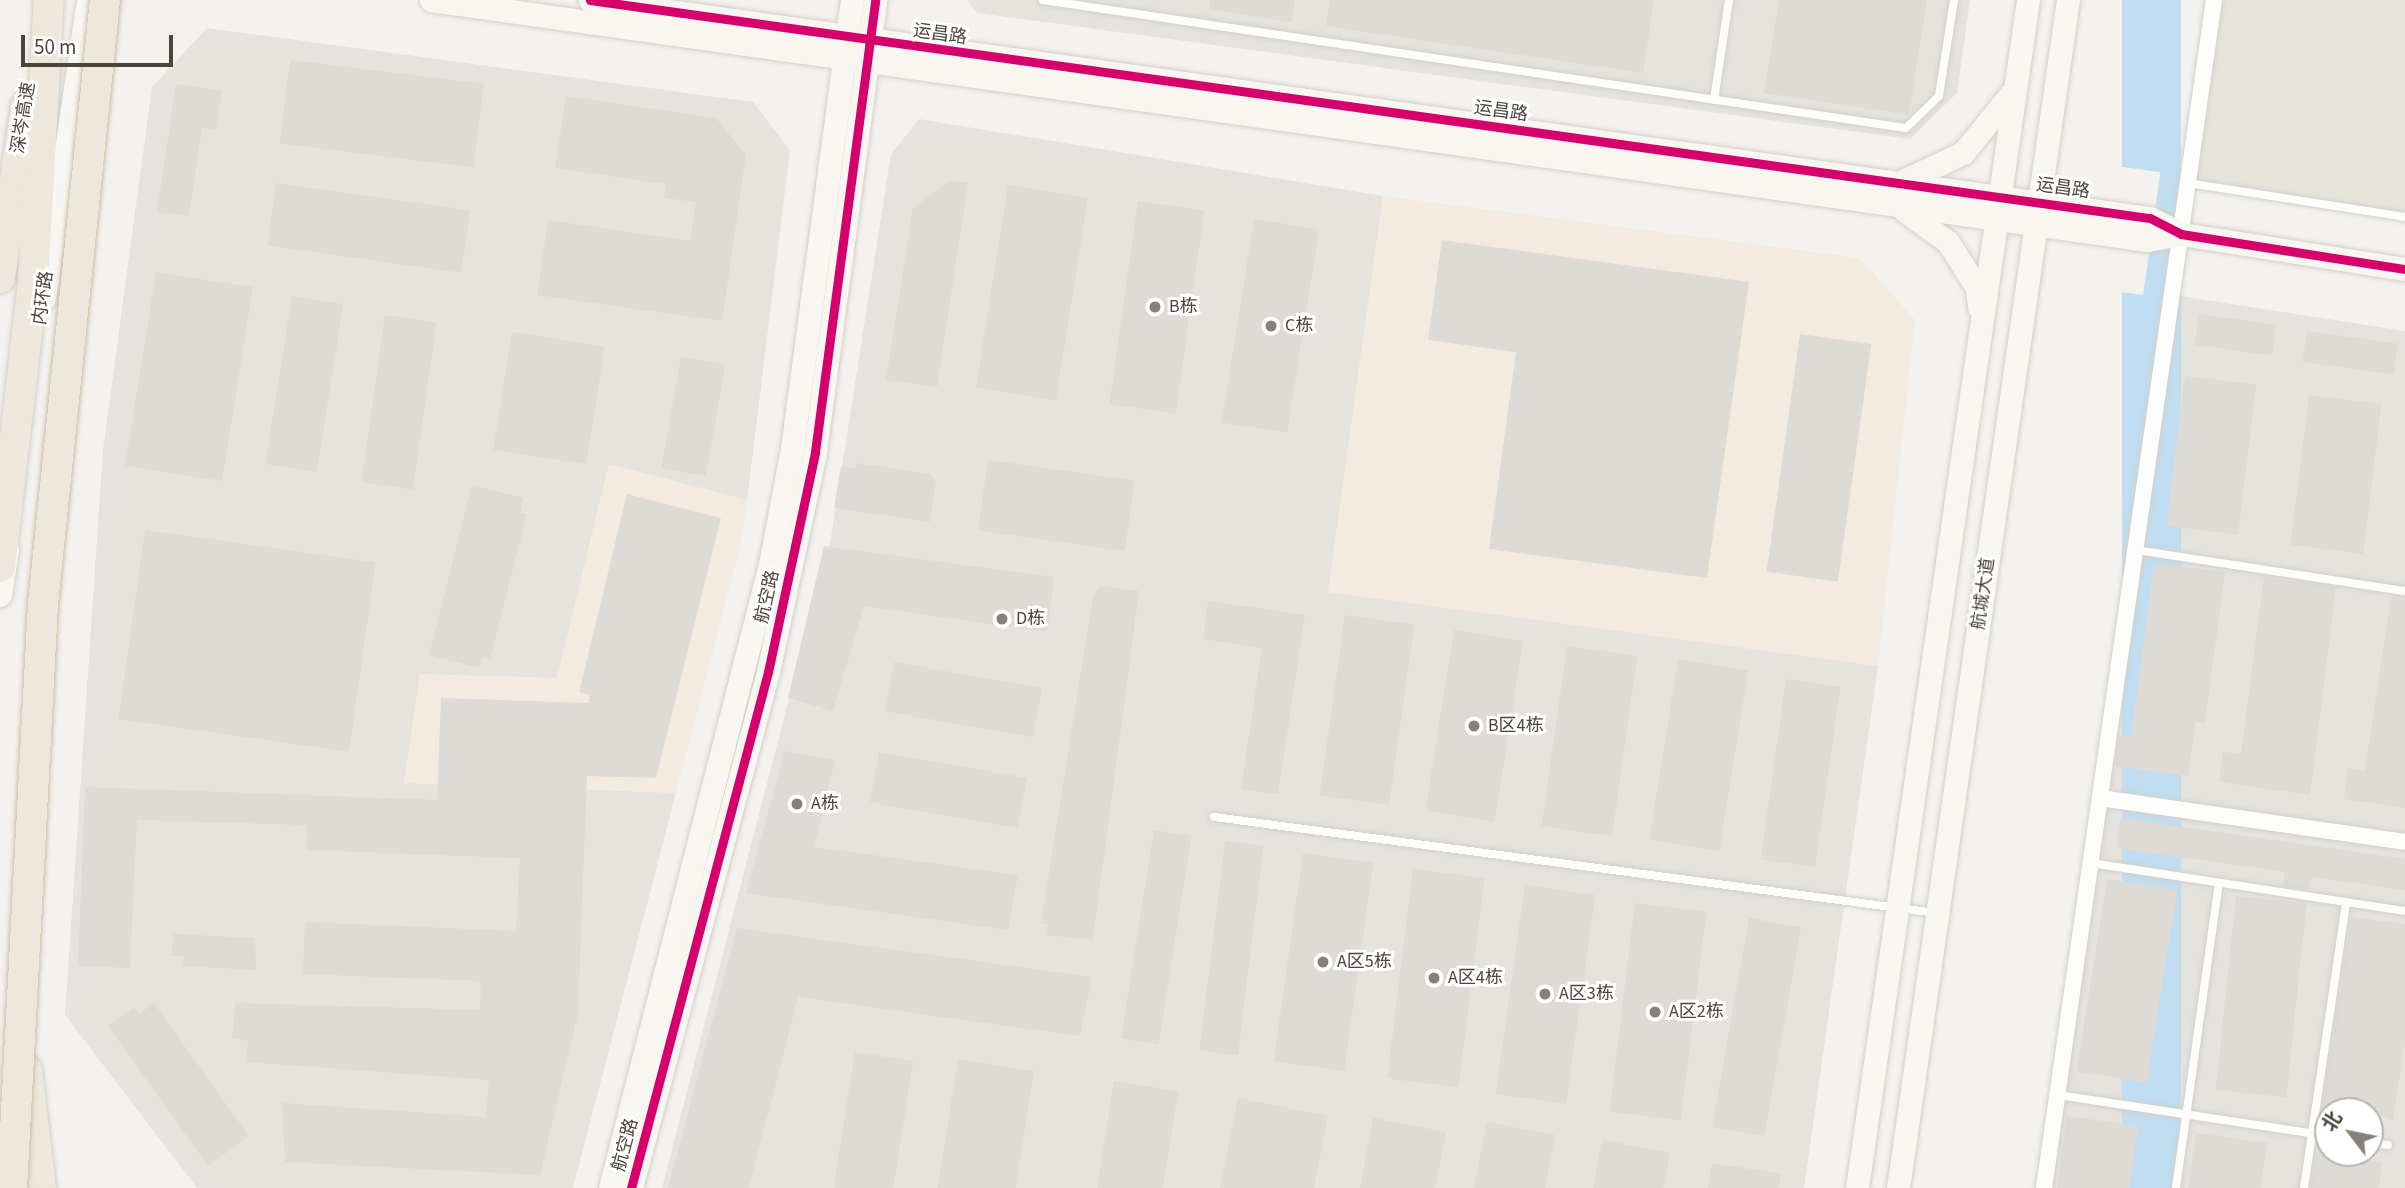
<!DOCTYPE html>
<meta charset="utf-8">
<style>
body{margin:0}
#map{position:relative;width:2405px;height:1188px;overflow:hidden;background:#f4f2ee;font-family:"Source Sans 3","Noto Sans SC",sans-serif}
div>[style]{position:absolute}
.residential>*{inset:0;background:#e7e4dc}
.commercial>*{inset:0;background:#f3ebdf}
.industrial>*{inset:0;background:#e6e2de}
.water>*{inset:0;background:#c0ddf1;transform-origin:0 0}
.pier>*{inset:0;background:#f4f2ee;transform-origin:0 0}
.building>*{inset:0;background:#dedbd6;transform-origin:0 0}
.roads{filter:drop-shadow(0 0 2px #d2d0cb) drop-shadow(0 0 2px #d2d0cb)}
.lane>*{height:8px;margin:-4px;padding:0 4px;transform-origin:4px;border-radius:4px;background:#fdfdfc}
.street>*{height:16px;margin:-8px;padding:0 8px;transform-origin:8px;border-radius:8px;background:#fdfdfc}
.secondary>*{height:23px;margin:-11.5px;padding:0 11.5px;transform-origin:11.5px;border-radius:11.5px;background:#f7f6f1}
.highway>*{height:30px;margin:-15px;padding:0 15px;transform-origin:15px;border-radius:15px;background:#ede8db}
.bridges{filter:drop-shadow(0 0 2px #ccbfa9) drop-shadow(0 0 2px #ccbfa9)}
.highway-bridge>*{height:30px;margin:-15px;padding:0 15px;transform-origin:15px;border-radius:15px;background:#ede8db}
.cycleway>*{height:9px;margin:-4.5px;padding:0 4.5px;transform-origin:4.5px;border-radius:4.5px;background:#d6006c}
.dots>*{width:19px;height:19px;translate:-50% -50%;box-sizing:border-box;border:4px solid #fff;border-radius:50%}
span{translate:-50% -50%;white-space:nowrap;text-align:center;line-height:1.15;-webkit-text-stroke:6px #fff;paint-order:stroke}
.street-label{font-size:18px;color:#4b4439}
.poi-label{font-size:18px;color:#4b4439}
.left{translate:0 -50%;text-align:left}
.north{position:absolute;left:2314px;top:1097px;width:70px;height:70px;box-sizing:border-box;background:#fff;border:2px solid #b7b4b0;border-radius:50%;rotate:302deg;font-size:19px;font-weight:700;line-height:28px;text-align:center;color:#4b4439}
.north::after{content:'';display:block;margin:auto;width:24px;height:32px;background:#868178;clip-path:polygon(50% 0,100% 100%,50% 72%,0 100%)}
.scale{position:absolute;left:21px;top:35px;width:152px;height:32px;box-sizing:border-box;border:4px solid #4b4439;border-top:0;padding-left:9px;font-size:21px;line-height:24px;white-space:nowrap;color:#4b4439;-webkit-text-stroke:5px #fff;paint-order:stroke}
</style>
<div id="map">
<div class="residential">
<i style="clip-path:polygon(2214px 0,2405px 0,2405px 217px,2188px 183px)"></i>
</div>
<div class="commercial">
<i style="clip-path:polygon(1383px 196px,1860px 258px,1915px 320px,1878px 666px,1328px 592px)"></i>
<i style="clip-path:polygon(609px 464px,747px 500px,741px 544px,676px 793px,404px 783px,420px 674px,557px 678px)"></i>
</div>
<div class="industrial">
<i style="clip-path:polygon(967px 0,1970px 0,1957px 93px,1910px 139px,977px 13px)"></i>
<i style="clip-path:polygon(207px 28px,753px 102px,790px 150px,747px 500px,609px 464px,557px 678px,420px 674px,404px 783px,676px 793px,573px 1188px,197px 1188px,65px 1015px,103px 450px,152px 87px)"></i>
<i style="clip-path:polygon(919px 119px,1383px 196px,1328px 592px,1878px 666px,1804px 1188px,662px 1188px,831px 537px,891px 154px)"></i>
<i style="clip-path:polygon(evenodd,2173px 295px,2405px 331px,2405px 1188px,2044px 1188px,2173px 295px,2328px 1111px,2370px 1111px,2370px 1153px,2328px 1153px,2328px 1111px)"></i>
</div>
<div class="water">
<i style="left:2122px;top:0;width:59px;height:1200px"></i>
</div>
<div class="pier">
<i style="left:2095px;top:163px;width:66px;height:124px;rotate:8deg"></i>
</div>
<div class="building">
<i style="clip-path:polygon(1210px 0,1295px 0,1292px 22px,1209px 9px)"></i>
<i style="clip-path:polygon(1330px 0,1654px 0,1643px 73px,1326px 26px)"></i>
<i style="clip-path:polygon(1779px 0,1927px 0,1909px 115px,1764px 93px)"></i>
<i style="left:290px;top:60px;width:195px;height:84px;rotate:7deg"></i>
<i style="clip-path:polygon(176px 84px,222px 91px,216px 129px,202px 128px,189px 216px,157px 212px)"></i>
<i style="clip-path:polygon(566px 96px,716px 118px,746px 155px,722px 321px,537px 295px,548px 220px,690px 241px,696px 202px,664px 198px,666px 184px,555px 168px)"></i>
<i style="clip-path:polygon(950px 180px,968px 183px,937px 387px,886px 380px,913px 208px)"></i>
<i style="left:276px;top:183px;width:196px;height:63px;rotate:8deg"></i>
<i style="left:1008px;top:185px;width:81px;height:205px;rotate:9deg"></i>
<i style="left:1138px;top:201px;width:67px;height:205px;rotate:8deg"></i>
<i style="left:1254px;top:219px;width:66px;height:206px;rotate:9deg"></i>
<i style="clip-path:polygon(1442px 240px,1749px 282px,1707px 578px,1489px 549px,1516px 352px,1428px 340px)"></i>
<i style="left:156px;top:272px;width:98px;height:196px;rotate:9deg"></i>
<i style="left:292px;top:296px;width:52px;height:170px;rotate:9deg"></i>
<i style="left:2199px;top:314px;width:78px;height:31px;rotate:8deg"></i>
<i style="left:385px;top:315px;width:52px;height:169px;rotate:8deg"></i>
<i style="left:2307px;top:331px;width:92px;height:31px;rotate:8deg"></i>
<i style="left:512px;top:332px;width:94px;height:119px;rotate:9deg"></i>
<i style="left:1800px;top:334px;width:72px;height:240px;rotate:8deg"></i>
<i style="left:681px;top:357px;width:45px;height:113px;rotate:10deg"></i>
<i style="left:2185px;top:376px;width:72px;height:151px;rotate:7deg"></i>
<i style="left:2309px;top:395px;width:73px;height:151px;rotate:7deg"></i>
<i style="left:988px;top:460px;width:148px;height:71px;rotate:8deg"></i>
<i style="clip-path:polygon(856px 463px,930px 474px,936px 481px,930px 522px,834px 508px,841px 466px,856px 468px)"></i>
<i style="clip-path:polygon(472px 485px,523px 498px,520px 513px,527px 514px,490px 659px,482px 657px,479px 668px,429px 655px)"></i>
<i style="clip-path:polygon(627px 494px,721px 518px,656px 778px,587px 776px,578px 1013px,540px 1175px,285px 1162px,282px 1103px,486px 1117px,489px 1080px,246px 1062px,248px 1040px,232px 1039px,235px 1003px,480px 1010px,481px 981px,303px 974px,305px 922px,516px 931px,520px 858px,306px 850px,307px 825px,137px 820px,130px 968px,78px 966px,85px 787px,437px 800px,441px 698px,588px 703px,590px 695px,579px 692px)"></i>
<i style="left:145px;top:530px;width:233px;height:191px;rotate:8deg"></i>
<i style="clip-path:polygon(824px 546px,1054px 577px,1047px 632px,864px 606px,833px 711px,788px 698px)"></i>
<i style="clip-path:polygon(2154px 563px,2225px 572px,2205px 723px,2196px 721px,2188px 776px,2115px 766px,2119px 736px,2131px 737px)"></i>
<i style="clip-path:polygon(2264px 577px,2336px 587px,2310px 795px,2219px 782px,2223px 752px,2241px 754px)"></i>
<i style="clip-path:polygon(1100px 586px,1139px 591px,1093px 940px,1047px 935px,1048px 924px,1041px 923px,1093px 596px)"></i>
<i style="clip-path:polygon(2391px 597px,2405px 600px,2405px 808px,2344px 799px,2348px 768px,2365px 771px)"></i>
<i style="clip-path:polygon(1208px 601px,1305px 615px,1278px 794px,1241px 789px,1262px 648px,1203px 639px)"></i>
<i style="left:1345px;top:615px;width:70px;height:182px;rotate:8deg"></i>
<i style="left:1454px;top:630px;width:70px;height:183px;rotate:9deg"></i>
<i style="left:1567px;top:646px;width:71px;height:182px;rotate:8deg"></i>
<i style="left:1678px;top:659px;width:71px;height:183px;rotate:9deg"></i>
<i style="left:894px;top:662px;width:150px;height:50px;rotate:10deg"></i>
<i style="left:1786px;top:679px;width:55px;height:182px;rotate:8deg"></i>
<i style="clip-path:polygon(785px 751px,835px 760px,814px 847px,1018px 875px,1008px 930px,746px 893px)"></i>
<i style="left:879px;top:752px;width:150px;height:51px;rotate:10deg"></i>
<i style="clip-path:polygon(2121px 818px,2405px 859px,2405px 890px,2311px 877px,2309px 890px,2283px 886px,2285px 872px,2116px 848px)"></i>
<i style="left:1154px;top:830px;width:38px;height:211px;rotate:9deg"></i>
<i style="left:1225px;top:841px;width:39px;height:211px;rotate:7deg"></i>
<i style="left:1303px;top:853px;width:71px;height:210px;rotate:8deg"></i>
<i style="left:1413px;top:869px;width:72px;height:211px;rotate:7deg"></i>
<i style="left:2107px;top:879px;width:71px;height:195px;rotate:9deg"></i>
<i style="left:1525px;top:885px;width:71px;height:211px;rotate:8deg"></i>
<i style="left:2236px;top:896px;width:71px;height:195px;rotate:6deg"></i>
<i style="left:1635px;top:903px;width:72px;height:210px;rotate:7deg"></i>
<i style="clip-path:polygon(2351px 917px,2405px 924px,2405px 1041px,2393px 1120px,2370px 1111px,2322px 1109px)"></i>
<i style="left:1749px;top:918px;width:53px;height:212px;rotate:10deg"></i>
<i style="clip-path:polygon(737px 928px,1092px 977px,1080px 1036px,798px 997px,749px 1188px,668px 1188px)"></i>
<i style="clip-path:polygon(174px 934px,255px 938px,256px 970px,183px 966px,184px 956px,171px 956px)"></i>
<i style="clip-path:polygon(154px 1003px,249px 1136px,208px 1166px,108px 1026px,134px 1007px,139px 1014px)"></i>
<i style="left:855px;top:1052px;width:59px;height:137px;rotate:9deg"></i>
<i style="left:958px;top:1059px;width:77px;height:131px;rotate:9deg"></i>
<i style="left:1114px;top:1081px;width:65px;height:108px;rotate:9deg"></i>
<i style="clip-path:polygon(1238px 1098px,1328px 1116px,1314px 1188px,1220px 1188px)"></i>
<i style="clip-path:polygon(2067px 1116px,2138px 1126px,2129px 1188px,2057px 1188px)"></i>
<i style="clip-path:polygon(1373px 1118px,1446px 1132px,1435px 1188px,1360px 1188px)"></i>
<i style="clip-path:polygon(1487px 1122px,1555px 1135px,1545px 1188px,1474px 1188px)"></i>
<i style="clip-path:polygon(2196px 1133px,2267px 1143px,2261px 1188px,2188px 1188px)"></i>
<i style="clip-path:polygon(1602px 1140px,1670px 1153px,1663px 1188px,1593px 1188px)"></i>
<i style="clip-path:polygon(2316px 1154px,2382px 1163px,2379px 1188px,2311px 1188px)"></i>
<i style="clip-path:polygon(1712px 1163px,1781px 1174px,1779px 1188px,1708px 1188px)"></i>
</div>
<div class="roads">
<div class="lane">
<i style="left:1043px;top:0;width:872px;rotate:8.44deg"></i>
<i style="left:1906px;top:128px;width:46px;rotate:-44.1deg"></i>
<i style="left:1939px;top:96px;width:97px;rotate:-81.1deg"></i>
<i style="left:1714px;top:100px;width:101px;rotate:-81.5deg"></i>
<i style="left:2188px;top:183px;width:220px;rotate:8.9deg"></i>
<i style="left:2136px;top:550px;width:272px;rotate:8.7deg"></i>
<i style="left:1214px;top:817px;width:728px;rotate:7.57deg"></i>
<i style="left:2091px;top:863px;width:318px;rotate:8.7deg"></i>
<i style="left:2058px;top:1095px;width:273px;rotate:8.6deg"></i>
<i style="left:2370px;top:1143px;width:18px;rotate:6deg"></i>
<i style="left:2176px;top:1188px;width:308px;rotate:-82deg"></i>
<i style="left:2304px;top:1188px;width:289px;rotate:-81.6deg"></i>
</div>
<div class="street">
<i style="left:2100px;top:798px;width:308px;rotate:8.2deg"></i>
<i style="left:2044px;top:1188px;width:1200px;rotate:-81.86deg"></i>
</div>
<div class="secondary">
<i style="left:431px;top:0;width:1733px;rotate:7.96deg"></i>
<i style="left:2147px;top:240px;width:35px;rotate:-10deg"></i>
<i style="left:590px;top:0;width:1575px;rotate:7.96deg"></i>
<i style="left:2150px;top:218px;width:35px;rotate:27deg"></i>
<i style="left:2181px;top:234px;width:227px;rotate:8.9deg"></i>
<i style="left:1905px;top:180px;width:64px;rotate:-25deg"></i>
<i style="left:1963px;top:153px;width:75px;rotate:-51deg"></i>
<i style="left:1905px;top:211px;width:53px;rotate:35.8deg"></i>
<i style="left:1948px;top:242px;width:54px;rotate:57.8deg"></i>
<i style="left:1977px;top:288px;width:19px;rotate:84deg"></i>
<i style="left:44px;top:298px;width:301px;rotate:-81.6deg"></i>
<i style="left:0;top:595px;width:46px;rotate:-81.2deg"></i>
<i style="left:610px;top:1188px;width:644px;rotate:-75.62deg"></i>
<i style="left:770px;top:564px;width:117px;rotate:-79.2deg"></i>
<i style="left:792px;top:449px;width:453px;rotate:-82.4deg"></i>
<i style="left:631px;top:1188px;width:534px;rotate:-75.13deg"></i>
<i style="left:768px;top:672px;width:225px;rotate:-77.9deg"></i>
<i style="left:815px;top:452px;width:456px;rotate:-82.4deg"></i>
<i style="left:1857px;top:1188px;width:1200px;rotate:-81.81deg"></i>
<i style="left:1898px;top:1188px;width:1200px;rotate:-81.86deg"></i>
</div>
<div class="highway">
<i style="left:0;top:278px;width:174px;rotate:-81.4deg"></i>
<i style="left:0;top:567px;width:287px;rotate:-83.4deg"></i>
<i style="left:33px;top:282px;width:282px;rotate:-86.8deg"></i>
<i style="left:27px;top:1070px;width:119px;rotate:83.2deg"></i>
</div>
</div>
<div class="bridges">
<div class="highway-bridge">
<i style="left:12px;top:1188px;width:585px;rotate:-86.96deg"></i>
<i style="left:43px;top:604px;width:607px;rotate:-84.14deg"></i>
</div>
</div>
<div class="cycleway">
<i style="left:590px;top:0;width:1575px;rotate:7.96deg"></i>
<i style="left:2150px;top:218px;width:35px;rotate:27deg"></i>
<i style="left:2181px;top:234px;width:227px;rotate:8.9deg"></i>
<i style="left:631px;top:1188px;width:534px;rotate:-75.13deg"></i>
<i style="left:768px;top:672px;width:225px;rotate:-77.9deg"></i>
<i style="left:815px;top:452px;width:456px;rotate:-82.4deg"></i>
</div>
<div class="dots">
<i style="left:1155px;top:307px;background:#868178"></i>
<i style="left:1271px;top:326px;background:#868178"></i>
<i style="left:1002px;top:619px;background:#868178"></i>
<i style="left:1474px;top:726px;background:#868178"></i>
<i style="left:797px;top:804px;background:#868178"></i>
<i style="left:1323px;top:962px;background:#868178"></i>
<i style="left:1434px;top:978px;background:#868178"></i>
<i style="left:1545px;top:994px;background:#868178"></i>
<i style="left:1655px;top:1012px;background:#868178"></i>
</div>
<div class="street-label">
<span style="left:940px;top:35px;rotate:8deg">运昌路</span>
<span style="left:1501px;top:112px;rotate:8deg">运昌路</span>
<span style="left:24px;top:118px;rotate:-81deg">深岑高速</span>
<span style="left:2063px;top:189px;rotate:8deg">运昌路</span>
<span style="left:44px;top:298px;rotate:-82deg">内环路</span>
<span style="left:1984px;top:594px;rotate:-82deg">航城大道</span>
<span style="left:768px;top:597px;rotate:-77deg">航空路</span>
<span style="left:626px;top:1145px;rotate:-75deg">航空路</span>
</div>
<div class="poi-label">
<span class="left" style="left:1169px;top:307px">B栋</span>
<span class="left" style="left:1285px;top:326px">C栋</span>
<span class="left" style="left:1016px;top:619px">D栋</span>
<span class="left" style="left:1488px;top:726px">B区4栋</span>
<span class="left" style="left:811px;top:804px">A栋</span>
<span class="left" style="left:1337px;top:962px">A区5栋</span>
<span class="left" style="left:1448px;top:978px">A区4栋</span>
<span class="left" style="left:1559px;top:994px">A区3栋</span>
<span class="left" style="left:1669px;top:1012px">A区2栋</span>
</div>
<div class="north">北</div>
<div class="scale">50 m</div>
</div>
